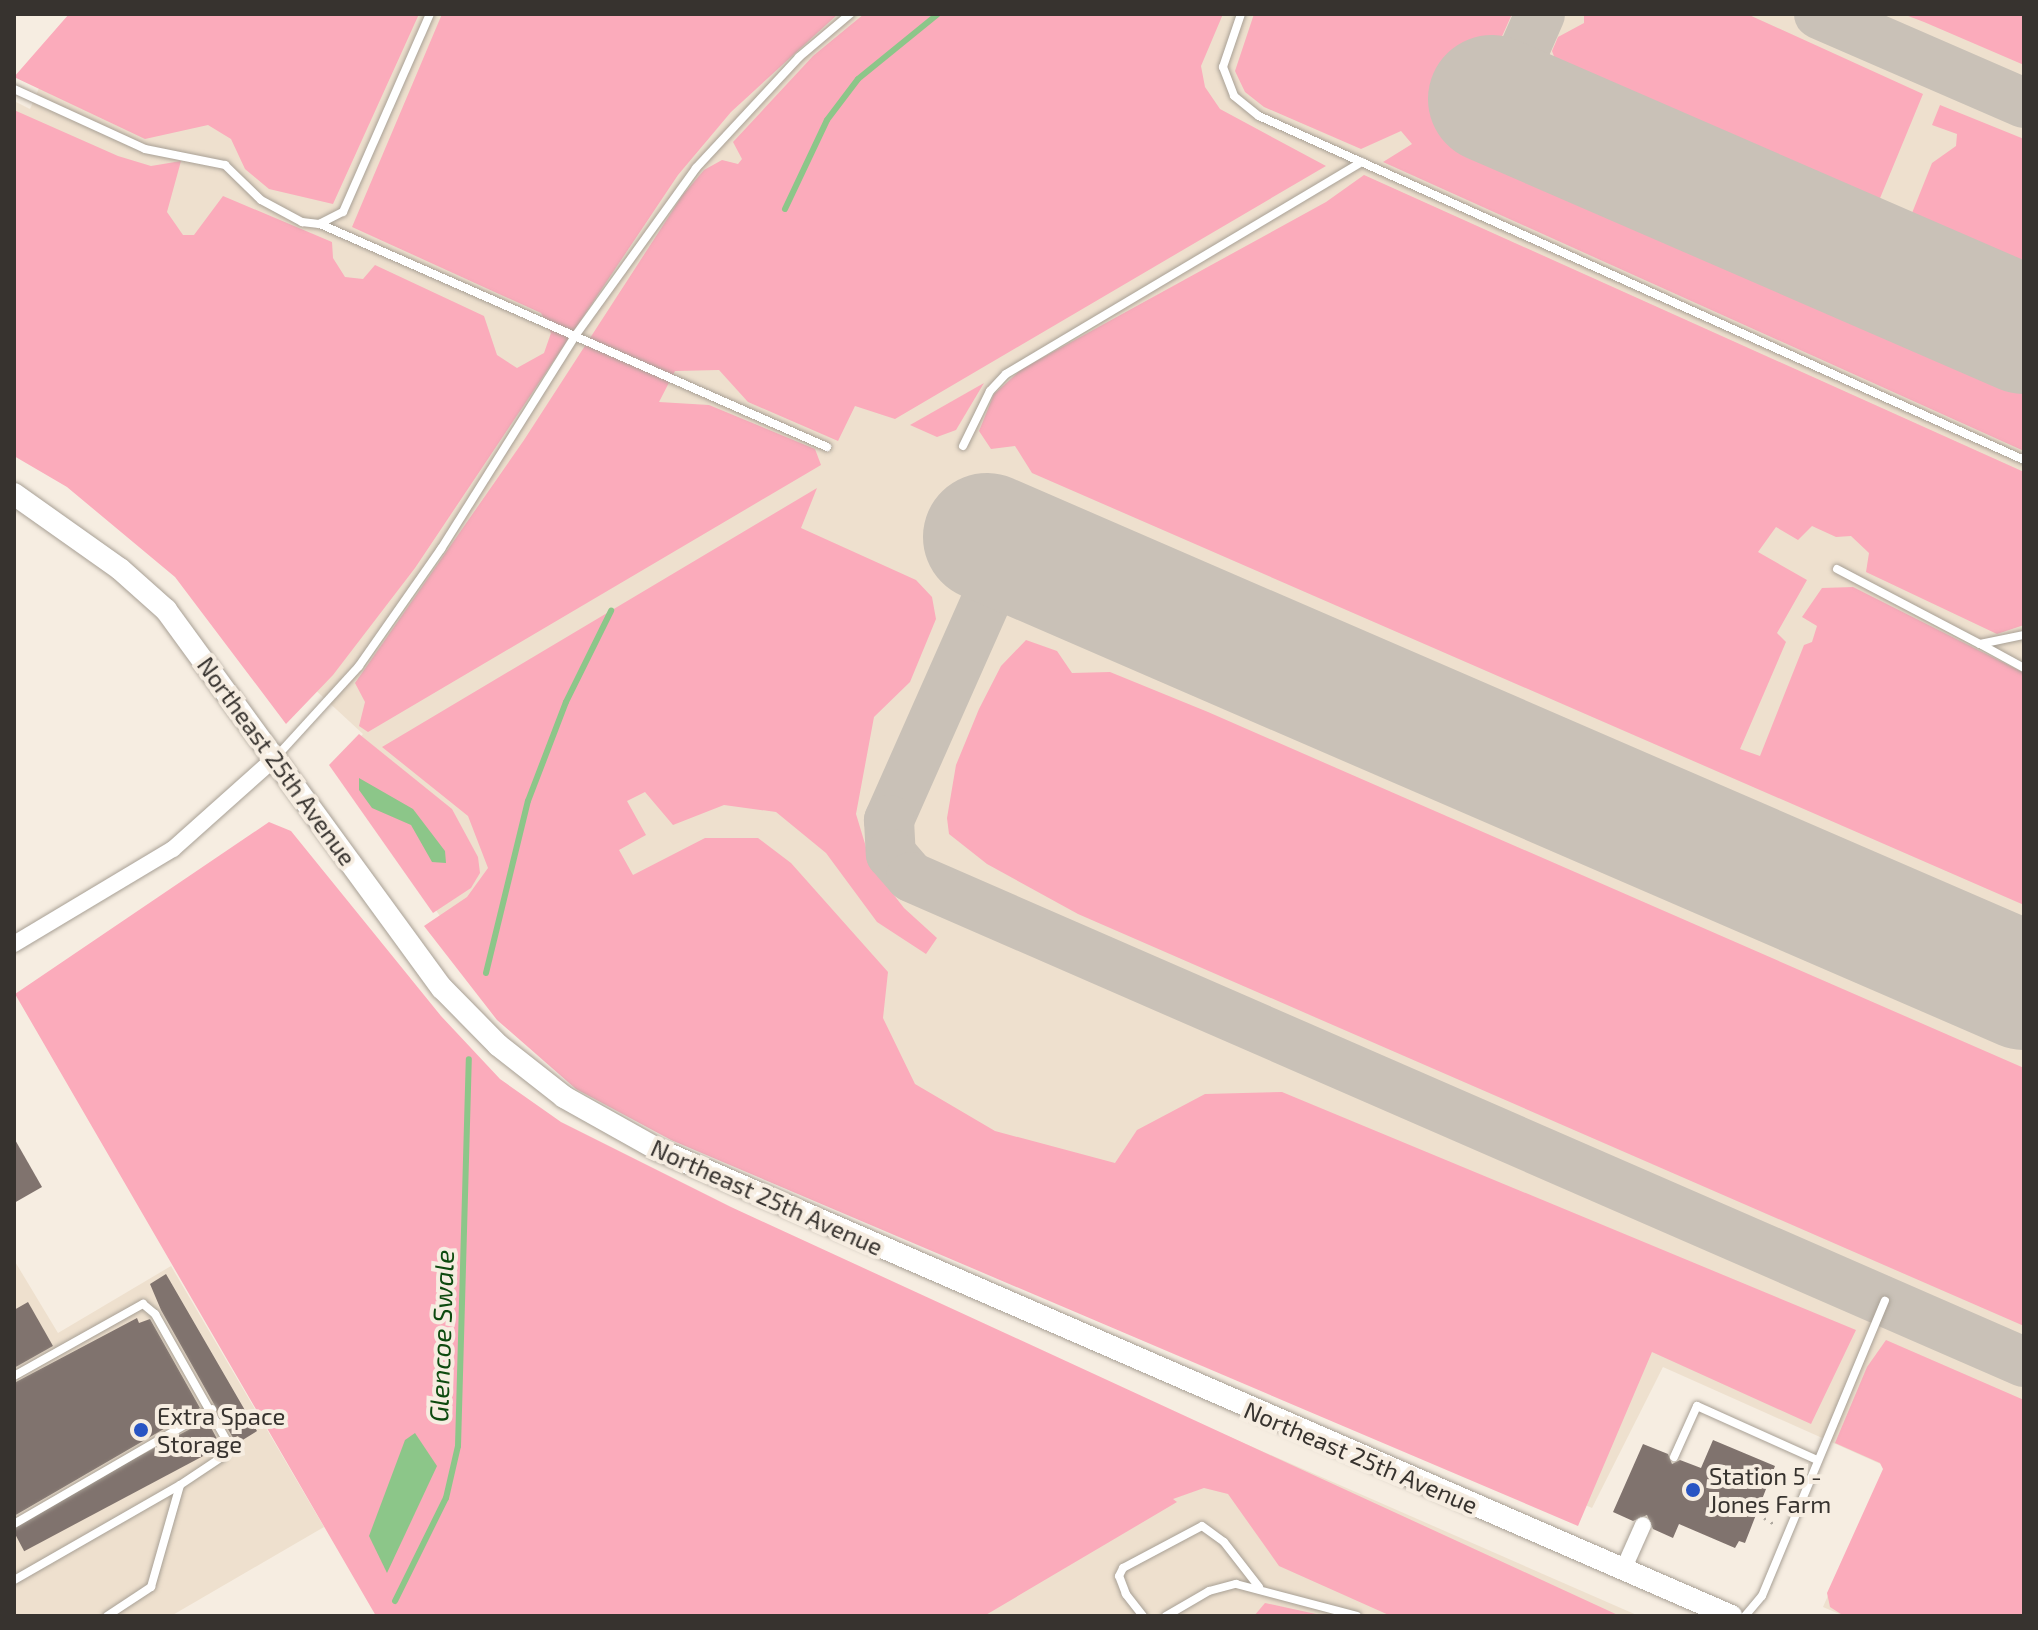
<!DOCTYPE html>
<style>
body{margin:0}
#map{position:relative;width:2038px;height:1630px;overflow:hidden;background:#f6ede1;font-family:"Exo 2",sans-serif}
div>[style]{position:absolute}
.built>*{inset:0;background:#eee0ce}
.green>*{inset:0;background:#fbabbb}
.water>*{inset:0;background:#8cc689}
.stream>*{height:6px;margin:-3px;padding:0 3px;transform-origin:3px;border-radius:3px;background:#8cc689}
.taxiway>*{height:50px;margin:-25px;padding:0 25px;transform-origin:25px;border-radius:25px;background:#c9c1b7}
.runway>*{height:128px;margin:-64px;padding:0 64px;transform-origin:64px;border-radius:64px;background:#c9c1b7}
.building>*{inset:0;background:#80736e;transform-origin:0 0}
.path>*{height:3px;margin-top:-1.5px;transform-origin:0;background:repeating-linear-gradient(90deg,#b1aaa1 0 2px,transparent 0 8px)}
.roads{filter:drop-shadow(0 0 2px #a8a095) drop-shadow(0 0 2px #a8a095)}
.lane>*{height:8px;margin:-4px;padding:0 4px;transform-origin:4px;border-radius:4px;background:#fff}
.street>*{height:16px;margin:-8px;padding:0 8px;transform-origin:8px;border-radius:8px;background:#fff}
.secondary>*{height:22px;margin:-11px;padding:0 11px;transform-origin:11px;border-radius:11px;background:#fff}
.dots>*{width:22px;height:22px;translate:-50% -50%;box-sizing:border-box;border:4px solid #f6ede1;border-radius:50%}
span{translate:-50% -50%;white-space:nowrap;text-align:center;line-height:1.15;-webkit-text-stroke:8px #f6ede1;paint-order:stroke}
.street-label{font-size:24px;color:#37332f}
.poi-label{font-size:24px;color:#37332f}
.left{translate:0 -50%;text-align:left}
.water-label{font-size:26px;color:#0d4a0f;font-style:italic}
.frame{position:absolute;inset:0;border:16px solid #37332f;pointer-events:none}
</style>
<div id="map">
<div class="built">
<i style="clip-path:polygon(85px 14px,2024px 14px,2024px 1616px,1844px 1616px,1823px 1607px,1885px 1466px,1663px 1367px,1592px 1508px,1459px 1449px,440px 916px,333px 767px,363px 734px,230px 611px,14px 431px,14px 101px,30px 109px,46px 72px)"></i>
<i style="clip-path:polygon(14px 1260px,58px 1333px,171px 1266px,324px 1527px,171px 1616px,14px 1616px)"></i>
<i style="clip-path:polygon(1214px 1430px,1639px 1616px,890px 1616px)"></i>
</div>
<div class="green">
<i style="clip-path:polygon(69px 14px,419px 14px,333px 204px,269px 189px,245px 169px,231px 139px,208px 125px,145px 139px,14px 77px)"></i>
<i style="clip-path:polygon(442px 14px,838px 14px,731px 112px,678px 175px,415px 568px,333px 675px,286px 724px,175px 577px,67px 487px,14px 456px,14px 110px,118px 156px,151px 166px,181px 161px,167px 212px,183px 235px,194px 235px,223px 196px,332px 242px,333px 258px,345px 277px,363px 279px,375px 265px,484px 316px,497px 355px,517px 368px,544px 353px,551px 333px,541px 313px,352px 227px)"></i>
<i style="clip-path:polygon(864px 14px,1223px 14px,1201px 66px,1205px 87px,1220px 109px,1326px 166px,895px 419px,855px 406px,838px 441px,748px 402px,719px 370px,675px 371px,659px 402px,709px 405px,815px 449px,821px 465px,368px 732px,359px 726px,365px 702px,355px 683px,524px 440px,682px 196px,704px 170px,722px 160px,738px 164px,742px 159px,733px 142px,813px 56px)"></i>
<i style="clip-path:polygon(1254px 14px,1512px 14px,1461px 128px,2024px 376px,2024px 451px,1383px 162px,1412px 144px,1401px 131px,1361px 149px,1264px 107px,1245px 92px,1235px 71px)"></i>
<i style="clip-path:polygon(1584px 14px,1747px 14px,1923px 94px,1871px 220px,1601px 103px,1583px 74px,1558px 67px,1552px 51px,1558px 37px,1584px 23px)"></i>
<i style="clip-path:polygon(1903px 14px,2024px 14px,2024px 65px,1924px 22px)"></i>
<i style="clip-path:polygon(1940px 105px,2024px 139px,2024px 286px,1904px 233px,1932px 163px,1956px 146px,1957px 134px,1932px 125px)"></i>
<i style="clip-path:polygon(1364px 175px,2024px 472px,2024px 625px,1997px 634px,1866px 572px,1869px 553px,1851px 536px,1836px 537px,1812px 526px,1798px 540px,1776px 527px,1758px 552px,1807px 580px,1777px 633px,1786px 642px,1740px 749px,1760px 756px,1804px 645px,1812px 642px,1817px 626px,1802px 617px,1822px 588px,1853px 587px,2024px 673px,2024px 905px,1032px 473px,1015px 446px,991px 449px,979px 431px,994px 394px,1022px 369px,1326px 202px)"></i>
<i style="clip-path:polygon(984px 383px,956px 430px,937px 437px,910px 425px)"></i>
<i style="clip-path:polygon(817px 488px,801px 528px,916px 580px,932px 597px,936px 619px,910px 682px,874px 717px,856px 814px,872px 867px,904px 908px,937px 938px,926px 954px,877px 922px,826px 853px,776px 812px,724px 805px,673px 825px,645px 792px,627px 801px,646px 835px,619px 850px,633px 875px,705px 838px,758px 838px,791px 863px,888px 972px,883px 1018px,915px 1084px,995px 1131px,1115px 1163px,1137px 1130px,1205px 1094px,1282px 1092px,1856px 1330px,1811px 1424px,1652px 1352px,1578px 1526px,671px 1140px,576px 1089px,497px 1020px,424px 926px,467px 897px,488px 868px,468px 816px,382px 747px)"></i>
<i style="clip-path:polygon(1026px 640px,1057px 651px,1072px 673px,1110px 672px,1208px 712px,2024px 1068px,2024px 1326px,1078px 914px,987px 864px,949px 834px,947px 818px,956px 765px,979px 709px,1001px 666px)"></i>
<i style="clip-path:polygon(359px 734px,452px 809px,478px 857px,480px 873px,471px 888px,433px 913px,329px 765px)"></i>
<i style="clip-path:polygon(269px 822px,291px 831px,441px 1016px,500px 1079px,561px 1122px,731px 1207px,1620px 1616px,1391px 1616px,1279px 1566px,1228px 1494px,1204px 1488px,1173px 1499px,1177px 1502px,984px 1616px,376px 1616px,15px 994px)"></i>
<i style="clip-path:polygon(1886px 1340px,2024px 1400px,2024px 1616px,1844px 1616px,1830px 1607px,1827px 1593px,1883px 1469px,1880px 1463px,1835px 1443px,1867px 1367px)"></i>
<i style="clip-path:polygon(1265px 1603px,1316px 1614px,1321px 1616px,1254px 1616px)"></i>
</div>
<div class="water">
<i style="clip-path:polygon(359px 778px,413px 809px,445px 851px,446px 863px,432px 862px,411px 825px,372px 808px,359px 790px)"></i>
<i style="clip-path:polygon(415px 1433px,437px 1466px,387px 1573px,369px 1536px,405px 1440px)"></i>
</div>
<div class="stream">
<i style="left:785px;top:209px;width:98px;rotate:-64.7deg"></i>
<i style="left:827px;top:120px;width:51px;rotate:-52.9deg"></i>
<i style="left:858px;top:79px;width:103px;rotate:-39.1deg"></i>
<i style="left:486px;top:973px;width:177px;rotate:-76.3deg"></i>
<i style="left:528px;top:801px;width:106px;rotate:-69deg"></i>
<i style="left:566px;top:702px;width:102px;rotate:-63.7deg"></i>
<i style="left:395px;top:1601px;width:115px;rotate:-63.7deg"></i>
<i style="left:446px;top:1498px;width:53px;rotate:-77deg"></i>
<i style="left:458px;top:1446px;width:387px;rotate:-88.4deg"></i>
</div>
<div class="taxiway">
<i style="left:1819px;top:14px;width:223px;rotate:23.5deg"></i>
<i style="left:1501px;top:103px;width:97px;rotate:-66.3deg"></i>
<i style="left:1010px;top:547px;width:299px;rotate:113.9deg"></i>
<i style="left:889px;top:820px;width:34px;rotate:87deg"></i>
<i style="left:891px;top:854px;width:30px;rotate:49deg"></i>
<i style="left:911px;top:877px;width:1214px;rotate:23.55deg"></i>
</div>
<div class="runway">
<i style="left:1492px;top:99px;width:580px;rotate:23.47deg"></i>
<i style="left:987px;top:537px;width:1130px;rotate:23.41deg"></i>
</div>
<div class="building">
<i style="clip-path:polygon(14px 1138px,42px 1187px,14px 1203px)"></i>
<i style="clip-path:polygon(166px 1274px,257px 1431px,241px 1441px,238px 1436px,233px 1438px,161px 1310px,150px 1284px)"></i>
<i style="clip-path:polygon(28px 1302px,53px 1346px,14px 1368px,14px 1310px)"></i>
<i style="clip-path:polygon(137px 1318px,139px 1323px,150px 1319px,200px 1408px,14px 1516px,14px 1383px)"></i>
<i style="left:207px;top:1420px;width:30px;height:223px;rotate:62deg"></i>
<i style="clip-path:polygon(1713px 1440px,1775px 1466px,1745px 1543px,1739px 1541px,1735px 1548px,1679px 1524px,1673px 1538px,1653px 1529px,1647px 1515px,1633px 1521px,1613px 1512px,1643px 1444px,1668px 1454px,1672px 1464px,1680px 1460px,1701px 1468px)"></i>
</div>
<div class="path">
<i style="left:1764px;top:1518px;width:14px;rotate:30deg"></i>
</div>
<div class="roads">
<div class="lane">
<i style="left:1241px;top:14px;width:56px;rotate:108.8deg"></i>
<i style="left:1223px;top:67px;width:31px;rotate:69deg"></i>
<i style="left:1234px;top:96px;width:32px;rotate:39deg"></i>
<i style="left:1259px;top:116px;width:839px;rotate:24.21deg"></i>
<i style="left:14px;top:89px;width:144px;rotate:24.6deg"></i>
<i style="left:145px;top:149px;width:82px;rotate:11.3deg"></i>
<i style="left:225px;top:165px;width:50px;rotate:44.2deg"></i>
<i style="left:261px;top:200px;width:47px;rotate:28.2deg"></i>
<i style="left:302px;top:222px;width:17px;rotate:7deg"></i>
<i style="left:319px;top:224px;width:27px;rotate:-27deg"></i>
<i style="left:343px;top:212px;width:216px;rotate:-66.3deg"></i>
<i style="left:320px;top:224px;width:554px;rotate:23.74deg"></i>
<i style="left:963px;top:446px;width:61px;rotate:-63.9deg"></i>
<i style="left:990px;top:391px;width:23px;rotate:-47deg"></i>
<i style="left:1006px;top:374px;width:414px;rotate:-30.8deg"></i>
<i style="left:1837px;top:569px;width:161px;rotate:27.7deg"></i>
<i style="left:1980px;top:644px;width:45px;rotate:-11.6deg"></i>
<i style="left:1982px;top:645px;width:48px;rotate:28.7deg"></i>
<i style="left:276px;top:757px;width:123px;rotate:-47.6deg"></i>
<i style="left:359px;top:666px;width:143px;rotate:-55deg"></i>
<i style="left:441px;top:549px;width:252px;rotate:-57.8deg"></i>
<i style="left:575px;top:336px;width:207px;rotate:-54.2deg"></i>
<i style="left:696px;top:168px;width:151px;rotate:-47.1deg"></i>
<i style="left:799px;top:57px;width:67px;rotate:-40.1deg"></i>
<i style="left:14px;top:1376px;width:148px;rotate:-29.2deg"></i>
<i style="left:143px;top:1304px;width:16px;rotate:40deg"></i>
<i style="left:155px;top:1314px;width:150px;rotate:60.5deg"></i>
<i style="left:229px;top:1445px;width:14px;rotate:120deg"></i>
<i style="left:222px;top:1457px;width:50px;rotate:146.3deg"></i>
<i style="left:180px;top:1485px;width:191px;rotate:150.2deg"></i>
<i style="left:1674px;top:1457px;width:56px;rotate:-65.7deg"></i>
<i style="left:1697px;top:1406px;width:132px;rotate:24.2deg"></i>
<i style="left:14px;top:1524px;width:229px;rotate:-30.1deg"></i>
<i style="left:107px;top:1616px;width:53px;rotate:-33.4deg"></i>
<i style="left:151px;top:1587px;width:106px;rotate:-74.1deg"></i>
<i style="left:1143px;top:1616px;width:28px;rotate:-128deg"></i>
<i style="left:1126px;top:1594px;width:19px;rotate:-111deg"></i>
<i style="left:1119px;top:1576px;width:9px;rotate:-63deg"></i>
<i style="left:1123px;top:1568px;width:89px;rotate:-28deg"></i>
<i style="left:1202px;top:1526px;width:27px;rotate:36deg"></i>
<i style="left:1224px;top:1542px;width:57px;rotate:52.1deg"></i>
<i style="left:1166px;top:1616px;width:50px;rotate:-30.2deg"></i>
<i style="left:1209px;top:1591px;width:28px;rotate:-15deg"></i>
<i style="left:1236px;top:1584px;width:125px;rotate:14.8deg"></i>
<i style="left:1745px;top:1616px;width:26px;rotate:-50deg"></i>
<i style="left:1762px;top:1596px;width:320px;rotate:-67.4deg"></i>
</div>
<div class="street">
<i style="left:14px;top:944px;width:185px;rotate:-30.9deg"></i>
<i style="left:173px;top:849px;width:138px;rotate:-41.8deg"></i>
<i style="left:1623px;top:1570px;width:49px;rotate:-66deg"></i>
</div>
<div class="secondary">
<i style="left:14px;top:494px;width:130px;rotate:35.3deg"></i>
<i style="left:120px;top:569px;width:62px;rotate:41.7deg"></i>
<i style="left:166px;top:610px;width:468px;rotate:53.9deg"></i>
<i style="left:442px;top:988px;width:80px;rotate:45.5deg"></i>
<i style="left:498px;top:1045px;width:84px;rotate:38.2deg"></i>
<i style="left:564px;top:1097px;width:109px;rotate:29.2deg"></i>
<i style="left:659px;top:1150px;width:1169px;rotate:23.49deg"></i>
</div>
</div>
<div class="dots">
<i style="left:141px;top:1430px;background:#2854c3"></i>
<i style="left:1693px;top:1490px;background:#2854c3"></i>
</div>
<div class="street-label">
<span style="left:277px;top:761px;rotate:54deg">Northeast 25th Avenue</span>
<span style="left:767px;top:1197px;rotate:24deg">Northeast 25th Avenue</span>
<span style="left:1361px;top:1457px;rotate:23deg">Northeast 25th Avenue</span>
</div>
<div class="poi-label">
<span class="left" style="left:157px;top:1430px">Extra Space<br>Storage</span>
<span class="left" style="left:1709px;top:1490px">Station 5 -<br>Jones Farm</span>
</div>
<div class="water-label">
<span style="left:441px;top:1336px;rotate:-88deg">Glencoe Swale</span>
</div>
<div class="frame"></div>
</div>
